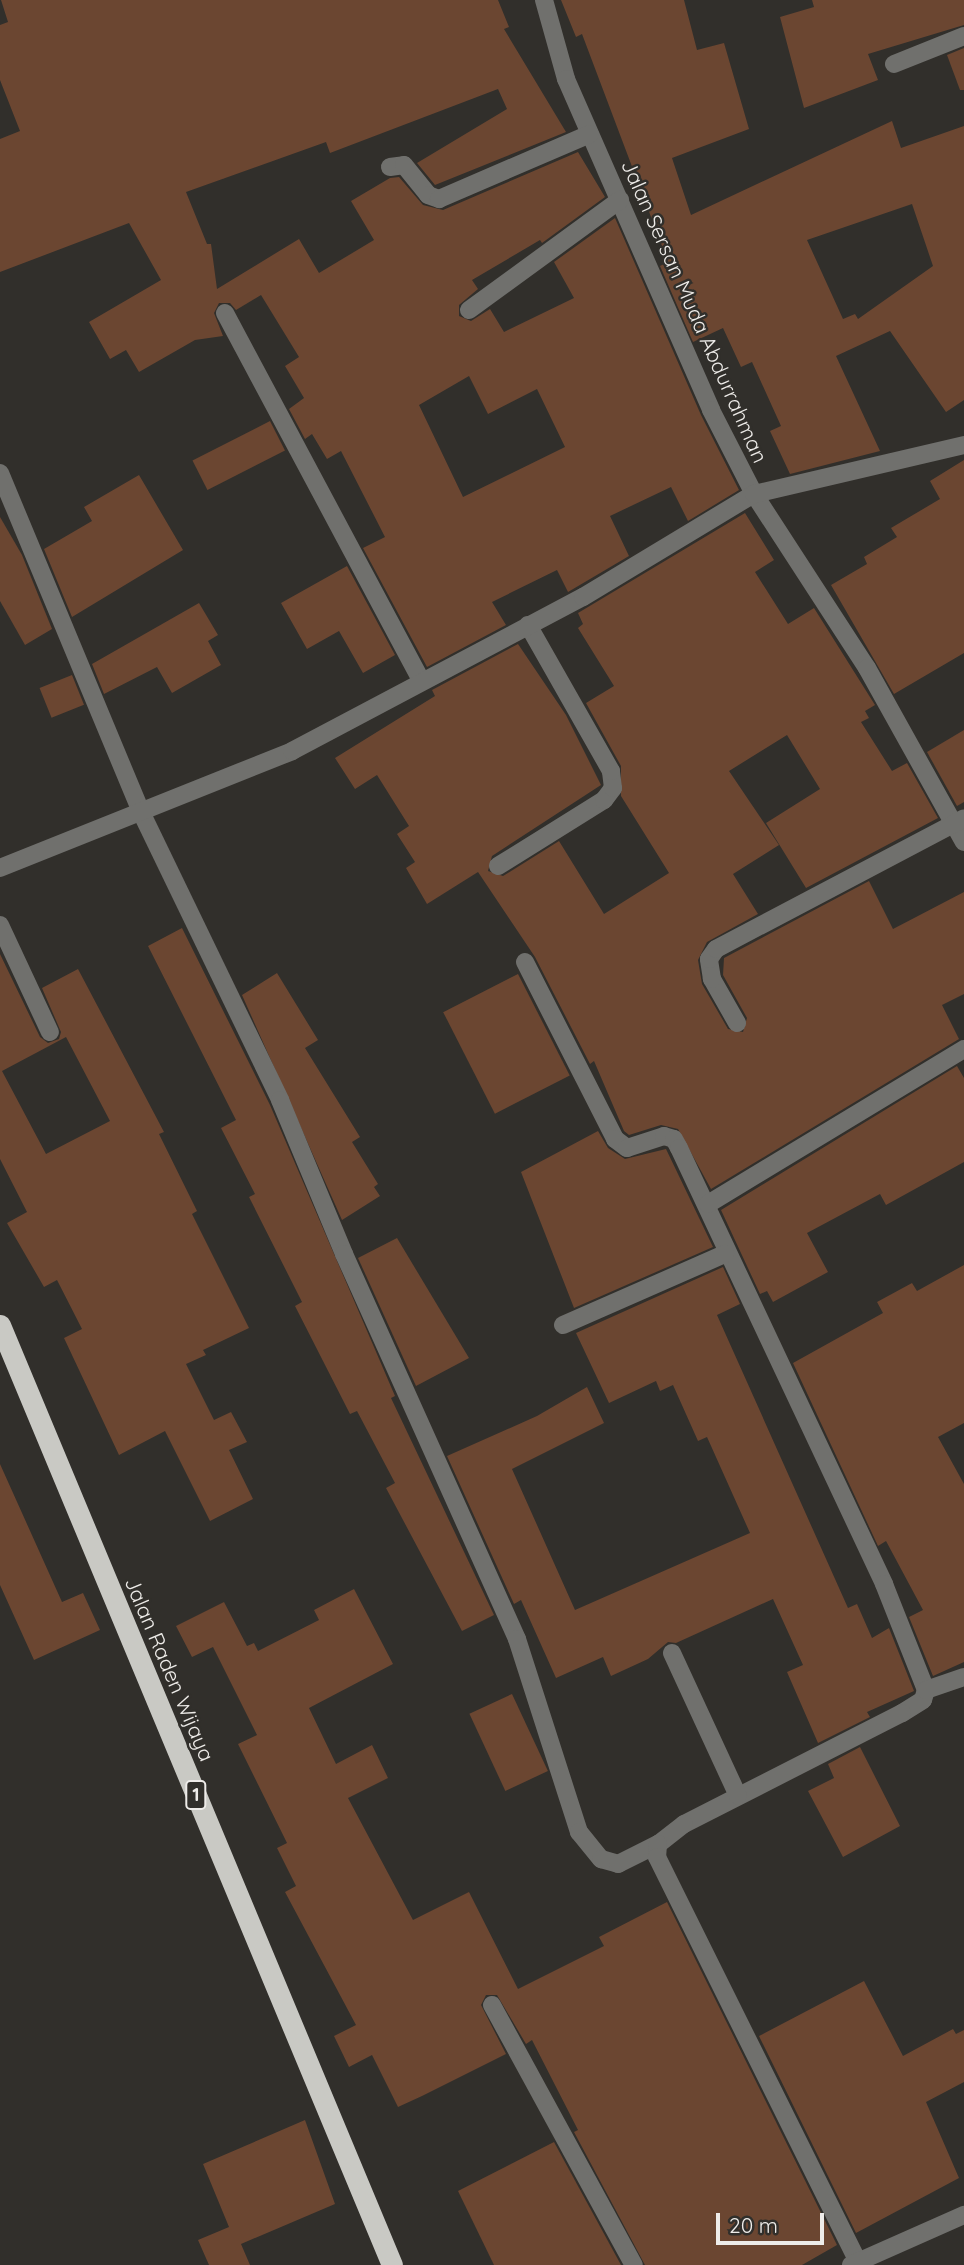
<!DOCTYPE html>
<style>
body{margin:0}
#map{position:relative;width:964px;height:2265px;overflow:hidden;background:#312f2b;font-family:Quicksand,sans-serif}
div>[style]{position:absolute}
.building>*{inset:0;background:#6b4631;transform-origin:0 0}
.street>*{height:18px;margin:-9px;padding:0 9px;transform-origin:9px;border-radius:9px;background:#70706d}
.highway>*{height:21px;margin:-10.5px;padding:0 10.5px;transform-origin:10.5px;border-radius:10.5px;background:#c9c9c4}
span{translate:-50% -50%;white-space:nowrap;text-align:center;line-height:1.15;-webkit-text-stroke:5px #312f2b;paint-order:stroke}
.shield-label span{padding:2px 5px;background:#312f2b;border:2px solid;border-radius:5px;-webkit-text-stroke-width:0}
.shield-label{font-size:19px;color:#eeece9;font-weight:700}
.street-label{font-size:21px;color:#eeece9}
.scale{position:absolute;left:716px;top:2213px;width:108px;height:32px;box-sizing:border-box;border:4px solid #eeece9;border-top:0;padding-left:9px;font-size:21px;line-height:24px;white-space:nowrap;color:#eeece9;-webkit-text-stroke:5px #312f2b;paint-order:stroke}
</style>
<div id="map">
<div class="building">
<i style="clip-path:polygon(evenodd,1px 0,498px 0,509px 27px,504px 29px,566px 132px,435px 185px,417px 163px,507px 109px,498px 89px,330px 153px,326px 142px,186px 192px,207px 244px,211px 244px,217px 289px,299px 239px,319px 273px,374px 240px,351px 201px,390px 178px,399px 177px,423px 205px,443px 210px,578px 152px,605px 197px,542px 243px,540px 240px,472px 280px,478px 289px,459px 305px,459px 316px,471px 321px,490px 309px,504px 332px,574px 298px,554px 262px,615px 218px,701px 415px,739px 490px,688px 521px,671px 487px,610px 516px,629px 556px,568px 592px,557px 570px,492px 602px,506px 625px,427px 667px,363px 548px,385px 537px,341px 451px,327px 459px,312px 434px,305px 439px,289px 409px,304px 398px,285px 366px,299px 357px,261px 295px,236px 310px,230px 303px,219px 303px,214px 313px,223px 336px,195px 340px,139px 372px,126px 350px,110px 359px,89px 322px,161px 280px,129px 223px,0 272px,0 139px,20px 131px,0 80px,0 25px,8px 22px,1px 0,469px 376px,488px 414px,537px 389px,565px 447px,463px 497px,419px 405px,469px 376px)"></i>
<i style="clip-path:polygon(evenodd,561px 0,684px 0,697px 50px,724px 43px,749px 129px,672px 158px,691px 215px,892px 121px,901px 148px,964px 126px,964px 400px,946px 412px,890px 331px,836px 356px,880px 451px,790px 474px,770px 431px,781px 426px,752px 362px,741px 367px,723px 328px,693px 342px,660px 266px,668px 262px,582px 34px,576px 37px,561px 0,912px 204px,933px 266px,858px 319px,855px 314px,843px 319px,807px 240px,912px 204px)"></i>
<i style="clip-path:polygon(812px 0,964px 0,964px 25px,868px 54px,878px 80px,804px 108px,780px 17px,814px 7px)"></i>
<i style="clip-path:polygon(964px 48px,964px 90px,960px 90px,947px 55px)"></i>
<i style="left:270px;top:421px;width:33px;height:87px;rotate:63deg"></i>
<i style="clip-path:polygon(964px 460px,964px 653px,894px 694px,831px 585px,867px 564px,864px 557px,897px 537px,891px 528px,940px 499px,930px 481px)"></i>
<i style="clip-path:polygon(139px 475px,183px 550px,72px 617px,44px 549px,92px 521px,84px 507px)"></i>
<i style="clip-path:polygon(745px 513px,774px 560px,755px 572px,788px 624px,814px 608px,875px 705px,865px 711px,869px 718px,861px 722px,892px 771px,907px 763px,938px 818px,806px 888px,766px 823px,820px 789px,787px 735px,729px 771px,779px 845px,733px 874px,758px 914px,707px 942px,698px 960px,702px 984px,728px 1029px,743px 1032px,747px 1018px,723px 975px,724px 958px,869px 881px,893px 929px,964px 892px,964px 994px,942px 1005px,959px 1039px,711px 1189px,678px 1129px,661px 1125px,629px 1135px,624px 1131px,594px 1061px,590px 1064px,535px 957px,478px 872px,427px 904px,406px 868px,415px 862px,397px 834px,409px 826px,377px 775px,355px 789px,335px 758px,435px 696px,432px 690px,518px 644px,566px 715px,601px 785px,492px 856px,488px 871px,503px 876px,559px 841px,604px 914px,669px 873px,621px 796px,621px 766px,586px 703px,614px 686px,578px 628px,583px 624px,578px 613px)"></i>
<i style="clip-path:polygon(0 517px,22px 555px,52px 629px,25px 645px,0 601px)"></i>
<i style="clip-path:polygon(347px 566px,395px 655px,363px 673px,339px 631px,307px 649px,281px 603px)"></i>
<i style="clip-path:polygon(199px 603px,218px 635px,208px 641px,221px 665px,172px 693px,157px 667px,104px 694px,92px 664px)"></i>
<i style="left:72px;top:675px;width:32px;height:35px;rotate:68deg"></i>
<i style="clip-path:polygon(964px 730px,964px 802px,957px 806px,927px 752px)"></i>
<i style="clip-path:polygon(182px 928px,270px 1105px,395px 1396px,391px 1398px,494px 1615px,462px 1631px,386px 1488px,395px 1483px,357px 1411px,350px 1414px,295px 1306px,302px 1302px,249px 1197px,255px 1194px,221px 1128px,236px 1120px,148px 946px)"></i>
<i style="clip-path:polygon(evenodd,0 954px,40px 1037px,48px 1043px,59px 1039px,61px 1032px,42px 988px,78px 969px,164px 1132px,159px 1134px,197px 1211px,192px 1214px,249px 1328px,203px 1350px,206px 1355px,186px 1364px,214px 1420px,231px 1412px,247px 1442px,229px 1450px,253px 1499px,210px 1521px,165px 1431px,119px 1455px,64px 1338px,82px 1329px,57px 1280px,44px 1287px,7px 1223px,27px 1212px,0 1159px,0 954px,66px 1037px,110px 1121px,46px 1154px,2px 1071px,66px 1037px)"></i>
<i style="clip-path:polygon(277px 973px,318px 1040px,305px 1048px,360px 1137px,352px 1142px,378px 1184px,374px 1187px,380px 1196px,342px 1220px,242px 995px)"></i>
<i style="left:518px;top:974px;width:114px;height:84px;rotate:63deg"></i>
<i style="clip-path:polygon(957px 1066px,964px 1078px,964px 1162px,886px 1205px,880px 1194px,807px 1233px,828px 1272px,773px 1302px,767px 1291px,760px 1294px,721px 1210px)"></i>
<i style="clip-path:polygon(598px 1131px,608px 1148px,625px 1159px,666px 1149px,713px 1247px,574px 1308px,521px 1172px)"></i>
<i style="clip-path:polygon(397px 1238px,469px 1358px,416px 1386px,358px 1258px)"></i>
<i style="clip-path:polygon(964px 1265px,964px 1423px,938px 1437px,964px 1484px,964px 1662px,933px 1676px,909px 1617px,923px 1610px,886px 1541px,878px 1546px,793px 1363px,883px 1313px,877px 1302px,912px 1283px,917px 1291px)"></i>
<i style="clip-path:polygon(723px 1267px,740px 1304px,717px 1315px,848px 1608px,857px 1604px,872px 1638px,889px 1628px,914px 1691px,867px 1712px,870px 1717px,818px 1743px,787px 1672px,803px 1665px,773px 1599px,676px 1643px,668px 1642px,648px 1659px,611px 1676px,603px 1657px,556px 1678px,521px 1600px,514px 1604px,447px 1456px,537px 1416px,587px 1387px,604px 1423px,512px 1469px,575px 1610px,750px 1533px,707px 1437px,698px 1441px,673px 1385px,660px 1391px,656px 1381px,609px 1403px,576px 1333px)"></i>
<i style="clip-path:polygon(0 1464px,62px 1602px,83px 1593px,100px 1630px,34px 1660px,0 1585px)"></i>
<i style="clip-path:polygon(354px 1589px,393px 1664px,309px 1708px,336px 1764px,372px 1745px,388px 1778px,348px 1798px,413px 1920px,469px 1892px,518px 1989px,604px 1946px,599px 1937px,667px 1902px,837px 2245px,802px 2265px,645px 2265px,574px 2132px,578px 2130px,532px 2040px,526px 2044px,497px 1995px,486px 1995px,481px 2005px,506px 2054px,422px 2096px,398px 2107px,372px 2055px,349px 2067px,334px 2036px,356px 2025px,285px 1892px,296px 1886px,277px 1848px,287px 1843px,238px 1744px,257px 1735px,213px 1647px,192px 1657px,176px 1626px,224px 1602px,247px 1646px,254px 1643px,258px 1651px,319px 1620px,314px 1610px)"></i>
<i style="left:512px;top:1694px;width:85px;height:47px;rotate:65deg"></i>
<i style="clip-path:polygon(860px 1747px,900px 1826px,843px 1857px,808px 1791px,834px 1778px,828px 1764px)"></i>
<i style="clip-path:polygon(864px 1981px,903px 2056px,953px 2029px,956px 2034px,964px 2030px,964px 2082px,926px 2102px,959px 2178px,856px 2233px,759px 2036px)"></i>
<i style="clip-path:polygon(305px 2120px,335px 2204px,241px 2244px,250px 2265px,209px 2265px,198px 2240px,229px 2227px,203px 2164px)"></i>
<i style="clip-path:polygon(554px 2142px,621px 2265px,494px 2265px,458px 2191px)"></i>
</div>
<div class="street">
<i style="left:544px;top:0;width:82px;rotate:74.4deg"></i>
<i style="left:566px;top:79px;width:361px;rotate:66.3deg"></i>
<i style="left:711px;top:410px;width:94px;rotate:62.9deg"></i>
<i style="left:754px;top:494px;width:207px;rotate:57deg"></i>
<i style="left:867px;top:668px;width:199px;rotate:60.9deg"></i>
<i style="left:894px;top:64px;width:75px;rotate:-21.8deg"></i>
<i style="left:390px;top:167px;width:14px;rotate:-8deg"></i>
<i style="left:404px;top:165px;width:38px;rotate:51deg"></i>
<i style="left:428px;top:195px;width:12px;rotate:20deg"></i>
<i style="left:439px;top:199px;width:164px;rotate:-23.3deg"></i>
<i style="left:469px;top:310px;width:187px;rotate:-36.1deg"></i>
<i style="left:225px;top:313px;width:416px;rotate:61.9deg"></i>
<i style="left:0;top:473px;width:367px;rotate:67.4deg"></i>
<i style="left:141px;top:812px;width:320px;rotate:64.2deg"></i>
<i style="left:280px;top:1100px;width:167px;rotate:67.4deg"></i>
<i style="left:344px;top:1254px;width:422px;rotate:65.8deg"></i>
<i style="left:517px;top:1639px;width:203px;rotate:72.2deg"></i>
<i style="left:579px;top:1832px;width:35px;rotate:51deg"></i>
<i style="left:601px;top:1859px;width:18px;rotate:16deg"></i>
<i style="left:618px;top:1864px;width:45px;rotate:-26.6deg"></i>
<i style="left:498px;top:866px;width:125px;rotate:-31.9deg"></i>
<i style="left:604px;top:800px;width:15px;rotate:-53deg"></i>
<i style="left:613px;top:788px;width:17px;rotate:-97deg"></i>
<i style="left:611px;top:771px;width:168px;rotate:-119.6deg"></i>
<i style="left:0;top:868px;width:315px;rotate:-21.8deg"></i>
<i style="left:292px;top:751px;width:329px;rotate:-27.9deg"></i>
<i style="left:583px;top:597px;width:200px;rotate:-31.1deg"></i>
<i style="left:754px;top:494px;width:216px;rotate:-13.1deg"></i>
<i style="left:0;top:925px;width:118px;rotate:65deg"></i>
<i style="left:525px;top:962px;width:199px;rotate:63deg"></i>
<i style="left:615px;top:1139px;width:15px;rotate:37deg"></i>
<i style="left:627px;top:1148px;width:39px;rotate:-18deg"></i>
<i style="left:664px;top:1136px;width:10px;rotate:17deg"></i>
<i style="left:674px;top:1139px;width:10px;rotate:61deg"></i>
<i style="left:679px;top:1148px;width:482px;rotate:64.8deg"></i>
<i style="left:884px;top:1584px;width:114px;rotate:68.4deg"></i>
<i style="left:926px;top:1690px;width:10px;rotate:107deg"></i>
<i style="left:923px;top:1700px;width:25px;rotate:148deg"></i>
<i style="left:902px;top:1713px;width:245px;rotate:153deg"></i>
<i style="left:684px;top:1824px;width:33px;rotate:142deg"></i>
<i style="left:658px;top:1844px;width:13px;rotate:94deg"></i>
<i style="left:657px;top:1857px;width:452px;rotate:63.6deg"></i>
<i style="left:737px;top:1023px;width:51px;rotate:-119.6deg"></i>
<i style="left:712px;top:979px;width:20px;rotate:-99deg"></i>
<i style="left:709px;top:959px;width:12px;rotate:-55deg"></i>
<i style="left:716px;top:949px;width:280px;rotate:-27.8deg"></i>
<i style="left:708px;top:1204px;width:299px;rotate:-31.2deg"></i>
<i style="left:563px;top:1325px;width:177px;rotate:-23.7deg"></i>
<i style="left:672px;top:1653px;width:157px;rotate:65.2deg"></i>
<i style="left:926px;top:1690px;width:40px;rotate:-18.9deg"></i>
<i style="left:492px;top:2005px;width:296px;rotate:61.4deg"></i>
<i style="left:851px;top:2265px;width:124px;rotate:-23.9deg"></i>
</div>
<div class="highway">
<i style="left:0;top:1325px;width:1018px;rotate:67.36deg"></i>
</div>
<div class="shield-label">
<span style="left:196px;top:1795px">1</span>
</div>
<div class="street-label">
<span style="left:695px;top:311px;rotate:66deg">Jalan Sersan Muda Abdurrahman</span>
<span style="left:170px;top:1669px;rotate:67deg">Jalan Raden Wijaya</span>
</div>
<div class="scale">20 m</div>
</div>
